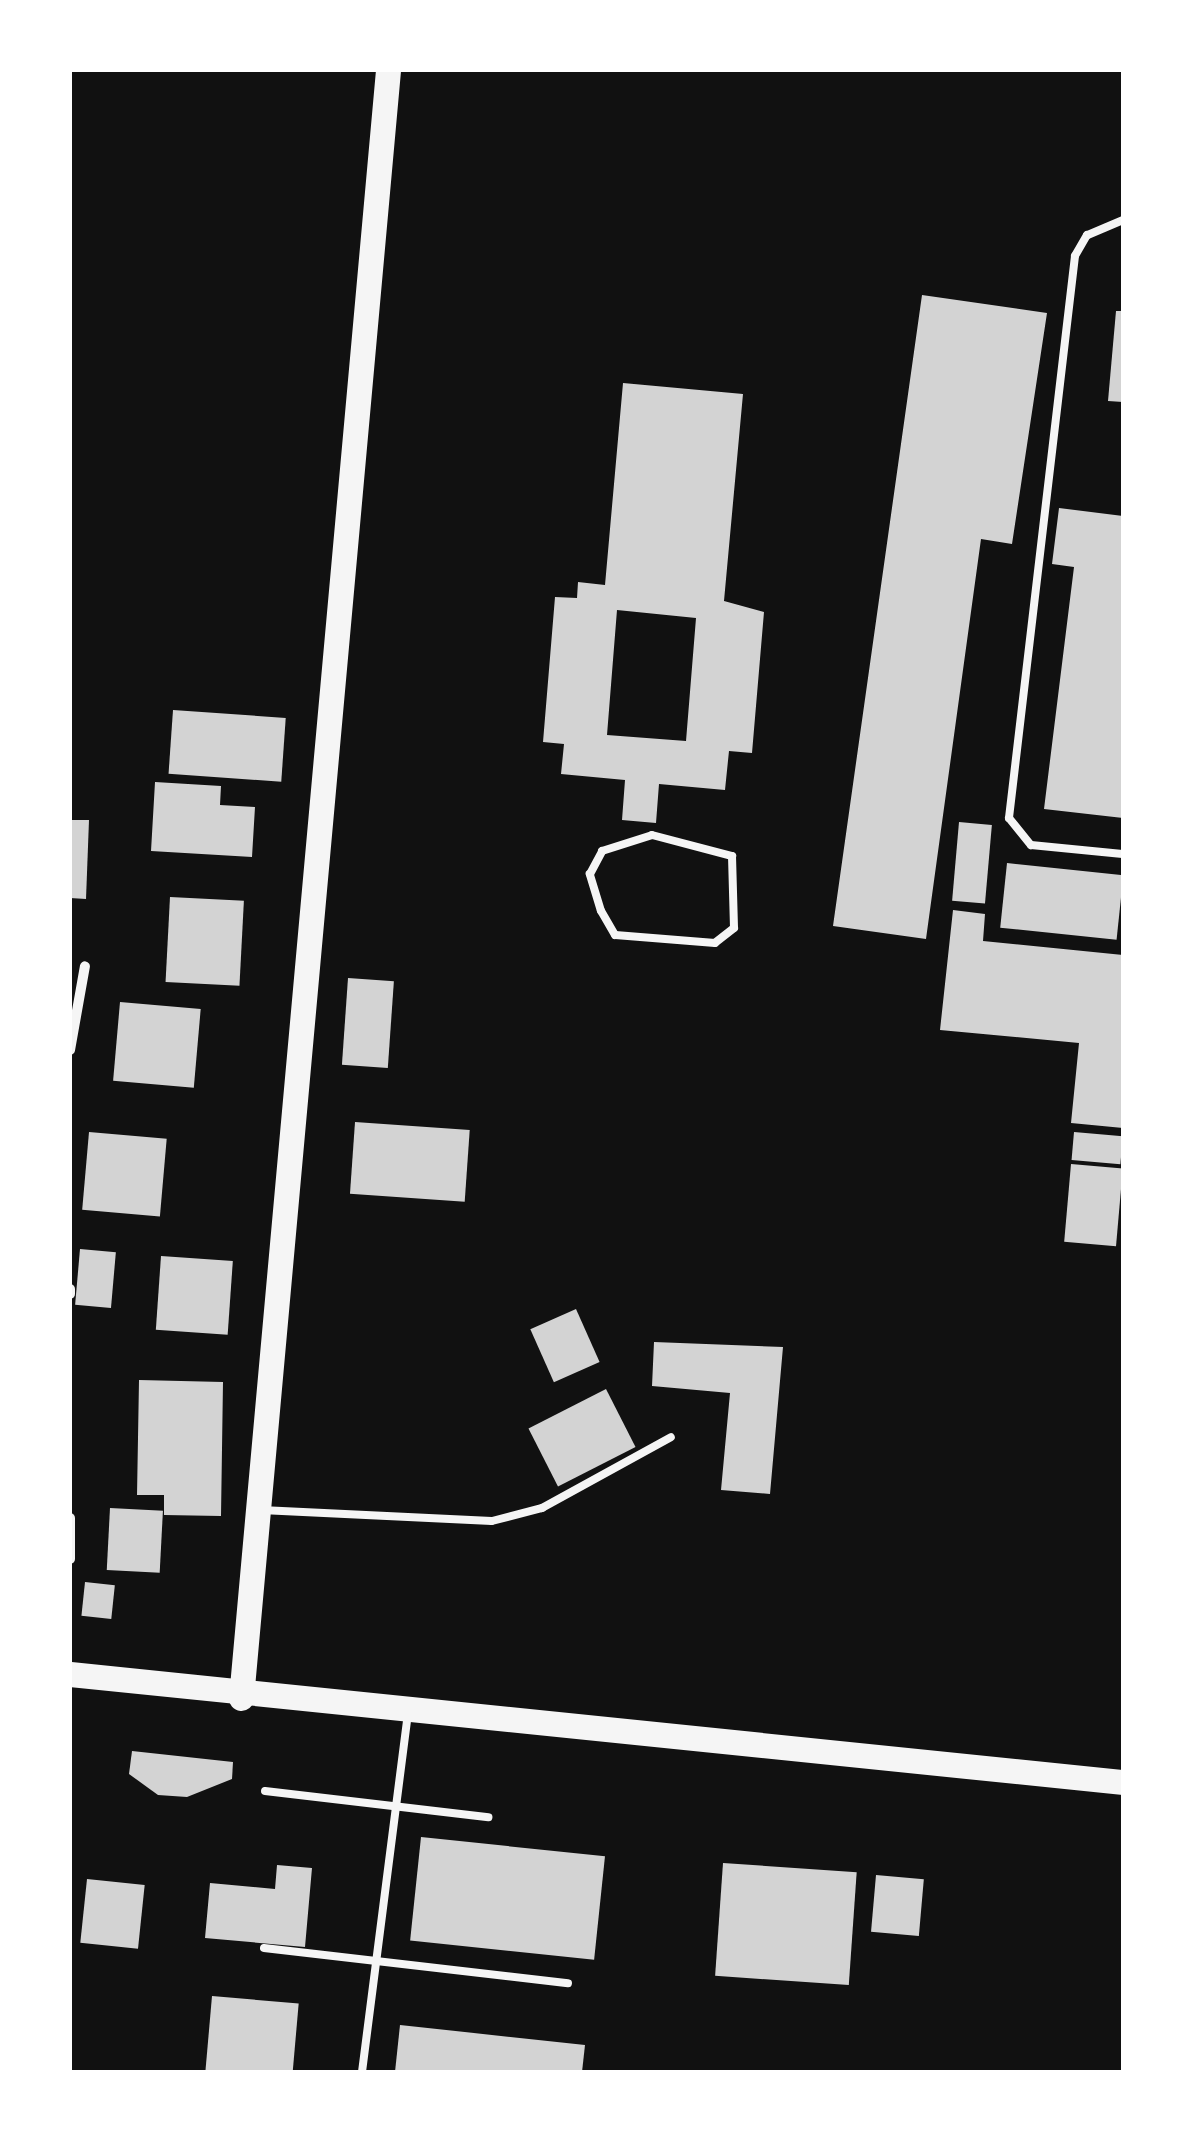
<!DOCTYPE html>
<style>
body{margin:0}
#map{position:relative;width:1193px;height:2142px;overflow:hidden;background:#111;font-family:"Nunito Sans",sans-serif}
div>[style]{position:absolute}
.building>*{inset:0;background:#d3d3d3;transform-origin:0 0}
.service>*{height:8px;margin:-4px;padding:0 4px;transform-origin:4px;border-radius:4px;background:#f5f5f5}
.minor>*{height:10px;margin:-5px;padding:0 5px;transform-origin:5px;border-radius:5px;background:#f5f5f5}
.primary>*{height:25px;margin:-12.5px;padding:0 12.5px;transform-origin:12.5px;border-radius:12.5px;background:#f5f5f5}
span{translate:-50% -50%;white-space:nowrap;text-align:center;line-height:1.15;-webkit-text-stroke:10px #fff;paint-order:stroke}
.frame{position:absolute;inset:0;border:72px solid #fff;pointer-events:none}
</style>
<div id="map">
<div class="building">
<i style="clip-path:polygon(922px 295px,1047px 313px,1012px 544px,981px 539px,926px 939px,833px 926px)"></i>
<i style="clip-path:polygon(1116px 311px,1123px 311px,1123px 402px,1108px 401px)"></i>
<i style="clip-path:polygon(evenodd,623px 383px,743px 394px,724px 601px,764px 612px,752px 753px,729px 751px,725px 790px,659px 784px,656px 823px,622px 820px,625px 780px,561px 774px,564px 744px,543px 742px,555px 597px,577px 598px,578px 582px,605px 585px,623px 383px,617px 610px,696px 618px,686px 741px,607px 735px,617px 610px)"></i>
<i style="clip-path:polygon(1059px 508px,1123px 516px,1123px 818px,1044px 809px,1074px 567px,1052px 564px)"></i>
<i style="left:173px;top:710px;width:113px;height:64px;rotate:4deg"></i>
<i style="clip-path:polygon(155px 782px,221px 786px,220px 805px,255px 807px,252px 857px,151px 851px)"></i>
<i style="clip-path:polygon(70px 820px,89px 820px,86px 899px,70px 898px)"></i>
<i style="left:959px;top:822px;width:33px;height:79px;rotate:5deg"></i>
<i style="left:1007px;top:863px;width:117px;height:65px;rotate:6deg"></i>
<i style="left:170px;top:897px;width:74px;height:85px;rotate:3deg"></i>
<i style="clip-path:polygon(953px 910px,985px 914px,983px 941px,1123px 955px,1123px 1128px,1071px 1123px,1079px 1043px,940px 1030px)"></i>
<i style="left:348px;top:978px;width:46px;height:87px;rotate:4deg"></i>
<i style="left:120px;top:1002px;width:81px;height:79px;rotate:5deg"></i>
<i style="left:355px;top:1122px;width:115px;height:72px;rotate:4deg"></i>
<i style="left:89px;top:1132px;width:78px;height:78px;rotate:5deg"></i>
<i style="left:1074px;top:1132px;width:49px;height:28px;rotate:5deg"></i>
<i style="left:1071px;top:1164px;width:52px;height:78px;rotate:5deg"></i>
<i style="left:80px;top:1249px;width:36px;height:56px;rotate:5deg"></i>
<i style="left:161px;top:1256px;width:72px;height:74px;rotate:4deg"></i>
<i style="left:576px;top:1309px;width:58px;height:50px;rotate:66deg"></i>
<i style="clip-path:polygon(654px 1342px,783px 1347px,770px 1494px,721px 1490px,730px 1393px,652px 1386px)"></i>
<i style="clip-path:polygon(139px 1380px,223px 1382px,221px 1516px,164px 1515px,164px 1495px,137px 1495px)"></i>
<i style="left:606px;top:1389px;width:65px;height:87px;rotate:63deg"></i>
<i style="left:110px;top:1508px;width:53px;height:62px;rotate:3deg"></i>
<i style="left:85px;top:1582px;width:30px;height:34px;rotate:6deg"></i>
<i style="clip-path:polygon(132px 1751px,233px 1762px,232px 1779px,187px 1797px,158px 1795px,129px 1774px)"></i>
<i style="left:421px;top:1837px;width:185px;height:104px;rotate:6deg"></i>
<i style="left:723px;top:1863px;width:134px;height:113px;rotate:4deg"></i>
<i style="clip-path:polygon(277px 1865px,312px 1868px,305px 1947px,205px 1938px,210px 1883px,275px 1889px)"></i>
<i style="left:876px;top:1875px;width:48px;height:57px;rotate:5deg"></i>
<i style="left:87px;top:1879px;width:58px;height:64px;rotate:6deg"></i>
<i style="left:212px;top:1996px;width:87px;height:76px;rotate:5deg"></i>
<i style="clip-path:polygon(400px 2025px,585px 2045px,582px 2072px,395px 2072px)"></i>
</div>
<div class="service">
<i style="left:1123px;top:220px;width:39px;rotate:157deg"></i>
<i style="left:1087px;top:235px;width:24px;rotate:120deg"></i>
<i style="left:1075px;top:256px;width:566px;rotate:96.7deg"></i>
<i style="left:1009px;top:818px;width:35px;rotate:51deg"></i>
<i style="left:1031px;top:845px;width:92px;rotate:5.6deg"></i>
<i style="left:652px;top:835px;width:83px;rotate:14.7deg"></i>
<i style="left:732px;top:856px;width:72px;rotate:88.4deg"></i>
<i style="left:734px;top:928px;width:24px;rotate:142deg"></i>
<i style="left:715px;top:943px;width:100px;rotate:-175.4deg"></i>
<i style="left:615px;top:935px;width:28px;rotate:-120deg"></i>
<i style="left:601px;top:911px;width:39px;rotate:-107deg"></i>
<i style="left:590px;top:874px;width:26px;rotate:-62deg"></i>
<i style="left:602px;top:851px;width:52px;rotate:-17.7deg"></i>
<i style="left:261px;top:1510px;width:231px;rotate:2.7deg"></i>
<i style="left:492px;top:1521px;width:52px;rotate:-14.6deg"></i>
<i style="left:542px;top:1508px;width:147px;rotate:-28.8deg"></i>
<i style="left:265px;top:1791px;width:225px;rotate:6.7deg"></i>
<i style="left:264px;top:1948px;width:306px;rotate:6.6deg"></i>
<i style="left:362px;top:2072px;width:360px;rotate:-82.7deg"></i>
</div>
<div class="minor">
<i style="left:70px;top:1050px;width:85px;rotate:-79.9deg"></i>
<i style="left:70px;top:1289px;width:5px;rotate:90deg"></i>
<i style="left:70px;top:1518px;width:41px;rotate:90deg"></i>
</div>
<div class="primary">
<i style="left:70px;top:1674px;width:1059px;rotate:5.86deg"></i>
<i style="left:241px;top:1698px;width:1635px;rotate:-84.84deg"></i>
</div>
<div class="frame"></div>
</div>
